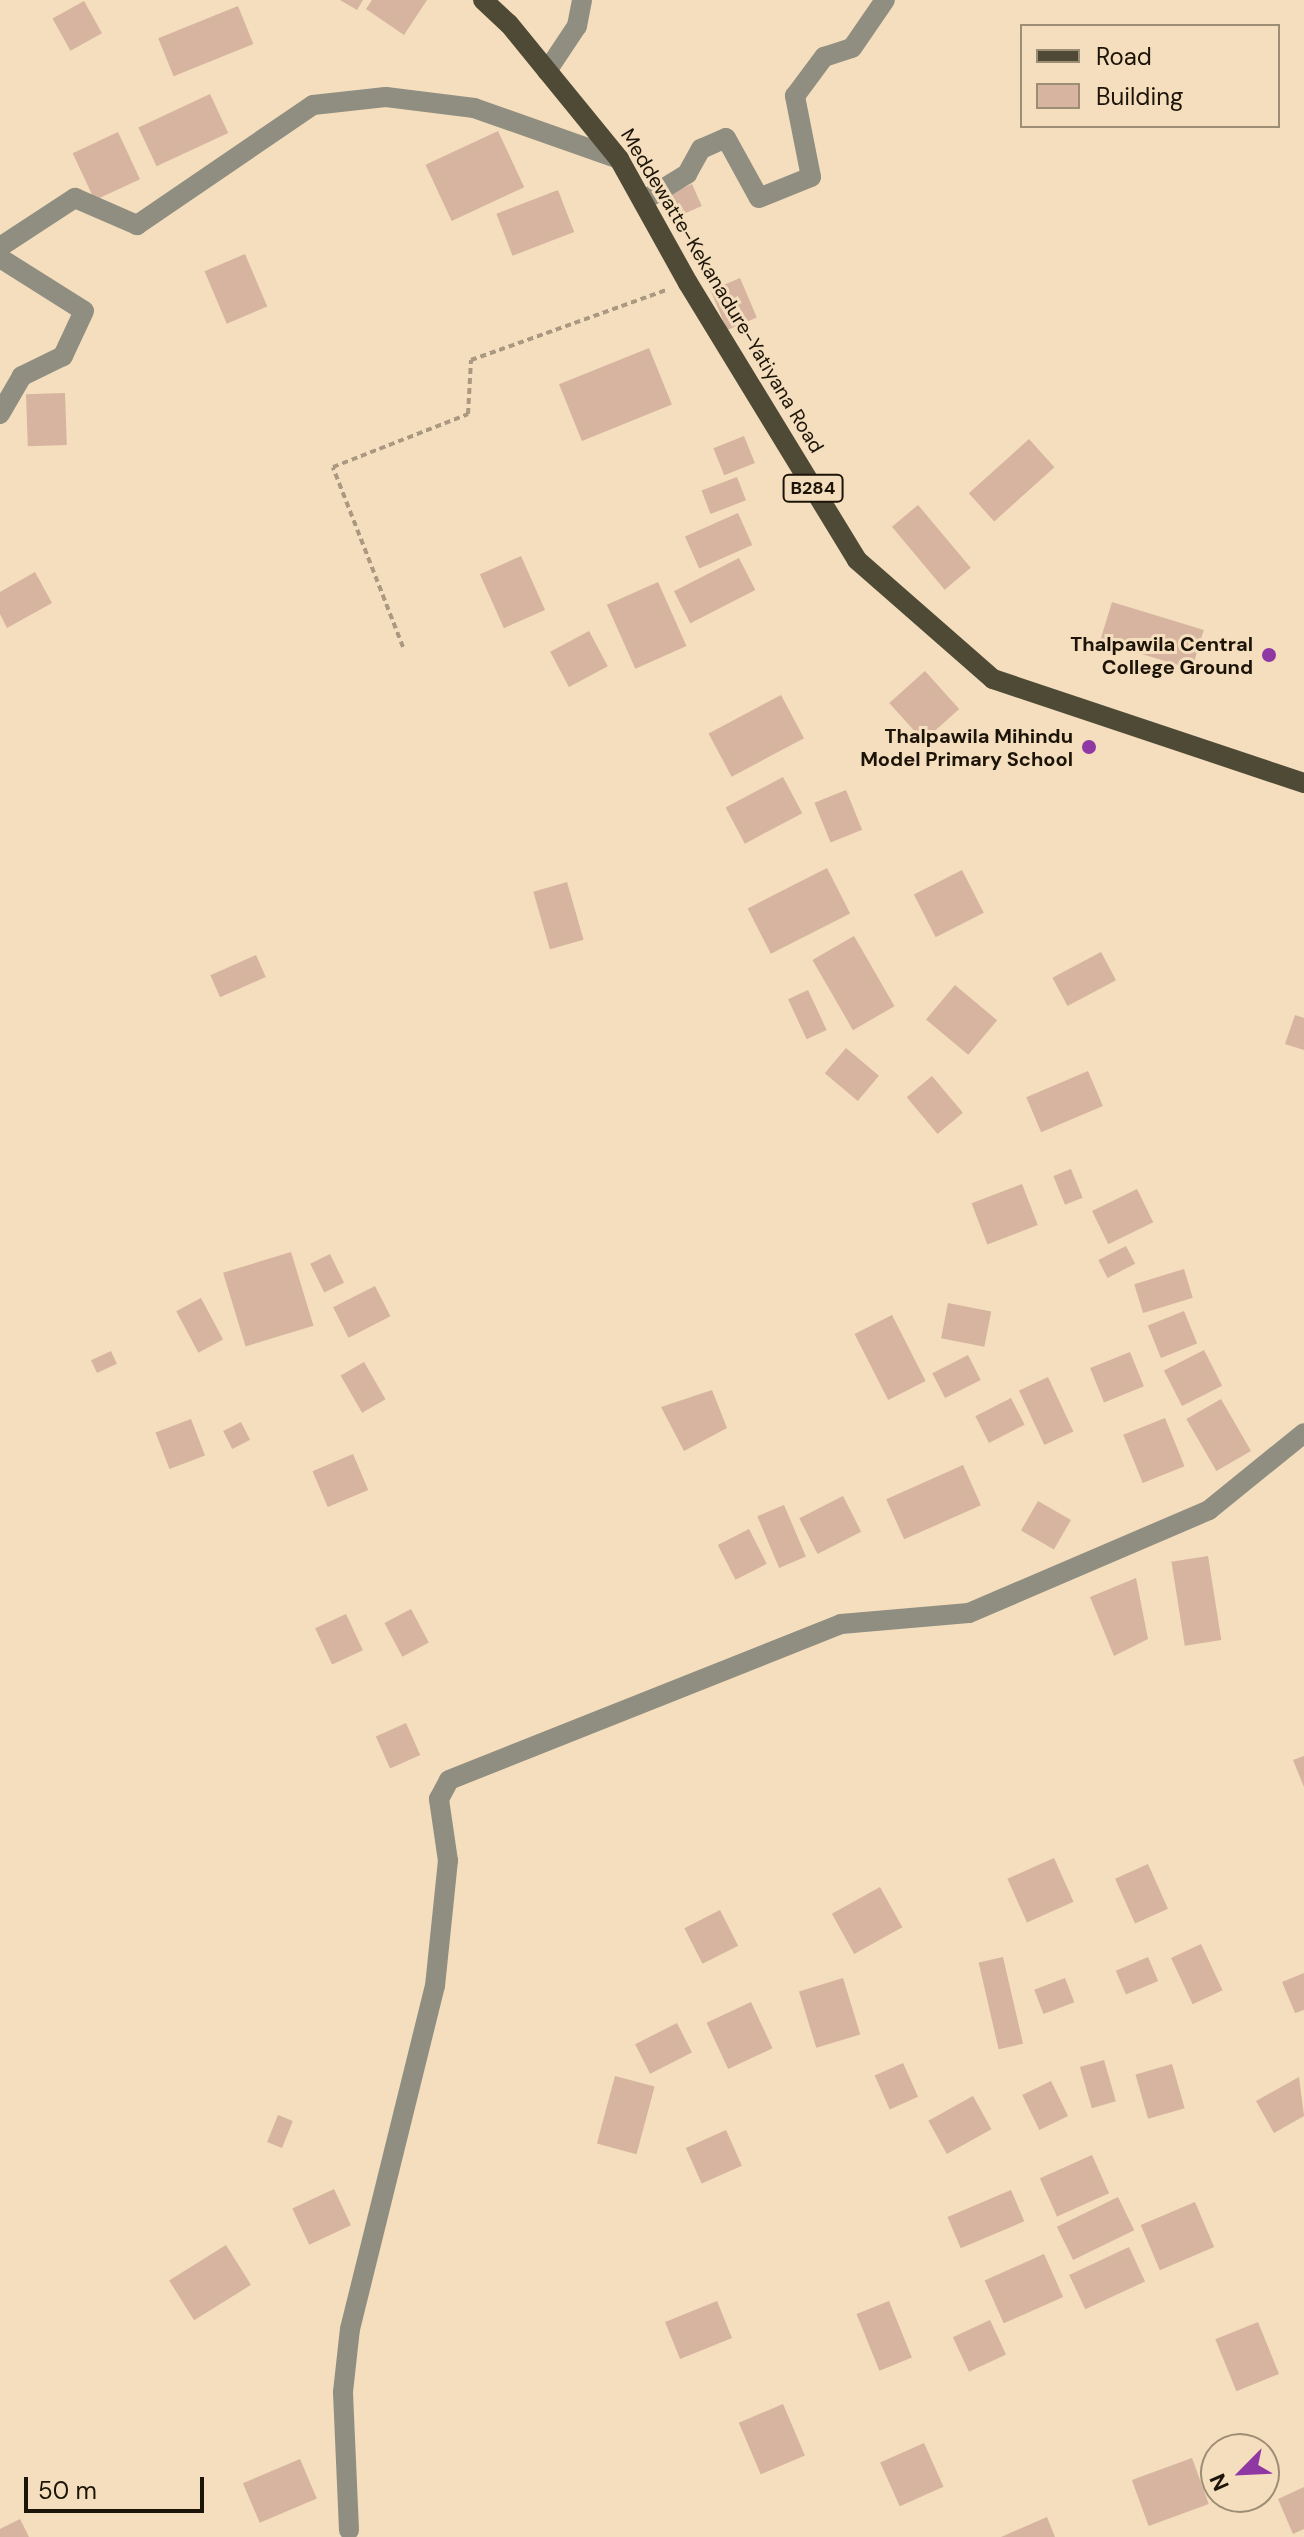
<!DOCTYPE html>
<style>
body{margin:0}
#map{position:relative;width:1304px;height:2537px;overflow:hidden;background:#f4debe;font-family:"DM Sans",sans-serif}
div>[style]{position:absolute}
.building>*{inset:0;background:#d6b49f;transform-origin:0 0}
.path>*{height:4px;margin-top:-2px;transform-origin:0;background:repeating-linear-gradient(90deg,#aa9980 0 6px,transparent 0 10px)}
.street>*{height:20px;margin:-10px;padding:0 10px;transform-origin:10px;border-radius:10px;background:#908e81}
.primary>*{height:20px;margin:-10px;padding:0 10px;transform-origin:10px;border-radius:10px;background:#4e4a35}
.dots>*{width:22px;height:22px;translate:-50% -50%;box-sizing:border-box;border:4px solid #f4debe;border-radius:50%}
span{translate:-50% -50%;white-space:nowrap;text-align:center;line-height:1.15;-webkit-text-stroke:6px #f4debe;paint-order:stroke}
.shield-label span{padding:2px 6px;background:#f4debe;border:2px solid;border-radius:6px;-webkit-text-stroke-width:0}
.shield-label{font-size:18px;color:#1c1408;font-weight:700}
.street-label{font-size:20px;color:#1c1408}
.poi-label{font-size:20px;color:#1c1408;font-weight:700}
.right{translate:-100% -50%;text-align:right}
.legend{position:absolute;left:1020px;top:24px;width:260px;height:104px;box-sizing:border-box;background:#f4debe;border:2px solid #9e8d75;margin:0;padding:10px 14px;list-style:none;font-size:24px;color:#1c1408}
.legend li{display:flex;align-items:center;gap:16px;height:40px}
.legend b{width:40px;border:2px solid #9e8d75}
.north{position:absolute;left:1200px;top:2433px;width:80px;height:80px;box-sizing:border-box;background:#f4debe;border:2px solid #9e8d75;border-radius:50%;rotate:246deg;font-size:22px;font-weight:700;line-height:32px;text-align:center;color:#1c1408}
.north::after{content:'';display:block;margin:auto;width:28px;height:36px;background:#8f38a4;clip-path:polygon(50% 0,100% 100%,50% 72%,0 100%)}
.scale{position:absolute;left:24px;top:2477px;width:180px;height:36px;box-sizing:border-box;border:4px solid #1c1408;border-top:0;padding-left:10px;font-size:24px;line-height:28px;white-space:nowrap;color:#1c1408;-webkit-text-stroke:6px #f4debe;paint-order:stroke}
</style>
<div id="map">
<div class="building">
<i style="clip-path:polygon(340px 0,363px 0,357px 10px)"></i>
<i style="clip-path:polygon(372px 0,427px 0,404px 35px,366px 9px)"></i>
<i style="left:84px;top:1px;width:37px;height:36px;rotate:61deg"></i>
<i style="left:238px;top:6px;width:41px;height:86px;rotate:68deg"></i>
<i style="left:210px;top:94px;width:43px;height:79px;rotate:65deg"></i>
<i style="left:498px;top:131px;width:62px;height:80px;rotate:65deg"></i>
<i style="left:118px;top:132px;width:52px;height:50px;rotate:65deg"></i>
<i style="left:692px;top:184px;width:24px;height:25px;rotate:66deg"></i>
<i style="left:558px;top:190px;width:45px;height:66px;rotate:69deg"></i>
<i style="left:245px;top:254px;width:57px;height:44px;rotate:67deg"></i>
<i style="left:740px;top:278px;width:43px;height:32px;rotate:67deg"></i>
<i style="left:649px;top:348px;width:61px;height:97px;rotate:68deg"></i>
<i style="left:65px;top:393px;width:52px;height:39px;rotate:88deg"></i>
<i style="left:744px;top:436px;width:29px;height:33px;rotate:68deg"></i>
<i style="left:1029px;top:439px;width:38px;height:81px;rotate:48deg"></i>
<i style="left:737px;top:477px;width:25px;height:38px;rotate:69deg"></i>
<i style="left:918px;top:505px;width:82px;height:34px;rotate:50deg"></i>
<i style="left:738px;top:513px;width:35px;height:58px;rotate:66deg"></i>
<i style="left:521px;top:556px;width:59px;height:45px;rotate:66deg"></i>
<i style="left:739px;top:558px;width:36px;height:73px;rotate:63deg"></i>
<i style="clip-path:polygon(35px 572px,52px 603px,7px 628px,0 614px,0 592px)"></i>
<i style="left:658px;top:582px;width:70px;height:56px;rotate:66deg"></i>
<i style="left:1112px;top:602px;width:96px;height:41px;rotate:17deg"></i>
<i style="left:589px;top:631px;width:40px;height:44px;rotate:62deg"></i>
<i style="left:925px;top:671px;width:51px;height:48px;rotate:48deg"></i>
<i style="left:781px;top:695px;width:49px;height:82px;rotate:62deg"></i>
<i style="left:783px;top:777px;width:41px;height:65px;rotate:62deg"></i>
<i style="left:846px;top:790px;width:43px;height:34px;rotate:68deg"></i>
<i style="left:827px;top:868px;width:51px;height:89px;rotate:63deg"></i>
<i style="left:962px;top:870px;width:48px;height:54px;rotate:63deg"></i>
<i style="left:567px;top:882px;width:60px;height:35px;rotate:74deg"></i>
<i style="left:854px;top:936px;width:81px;height:48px;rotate:60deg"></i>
<i style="left:1101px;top:952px;width:32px;height:55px;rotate:62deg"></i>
<i style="left:256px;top:955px;width:24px;height:50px;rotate:66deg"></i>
<i style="left:955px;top:985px;width:55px;height:45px;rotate:40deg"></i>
<i style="left:808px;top:990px;width:44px;height:22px;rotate:65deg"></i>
<i style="clip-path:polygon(1295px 1015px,1304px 1018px,1304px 1050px,1285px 1044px)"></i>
<i style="left:846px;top:1048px;width:43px;height:33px;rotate:40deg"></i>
<i style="left:1088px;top:1071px;width:38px;height:67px;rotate:67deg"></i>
<i style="left:932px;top:1076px;width:48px;height:33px;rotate:50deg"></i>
<i style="left:1071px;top:1169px;width:31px;height:19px;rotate:68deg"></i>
<i style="left:1022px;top:1184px;width:44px;height:54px;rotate:69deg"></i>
<i style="left:1137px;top:1189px;width:37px;height:50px;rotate:64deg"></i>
<i style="left:1126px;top:1246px;width:20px;height:31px;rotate:63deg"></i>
<i style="left:291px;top:1252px;width:77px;height:71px;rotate:73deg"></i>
<i style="left:330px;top:1254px;width:32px;height:22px;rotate:64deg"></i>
<i style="left:1184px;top:1269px;width:30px;height:52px;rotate:73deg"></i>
<i style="left:375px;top:1286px;width:34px;height:47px;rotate:63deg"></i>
<i style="left:201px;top:1298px;width:47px;height:28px;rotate:62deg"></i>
<i style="left:948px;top:1303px;width:44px;height:36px;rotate:11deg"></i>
<i style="left:1184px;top:1311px;width:35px;height:39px;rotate:68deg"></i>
<i style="left:892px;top:1315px;width:74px;height:42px;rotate:63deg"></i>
<i style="left:1204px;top:1350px;width:40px;height:45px;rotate:63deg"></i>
<i style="left:111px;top:1351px;width:14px;height:22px;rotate:65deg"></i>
<i style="left:1130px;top:1352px;width:37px;height:43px;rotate:68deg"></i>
<i style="left:968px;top:1355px;width:28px;height:40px;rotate:63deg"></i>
<i style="left:364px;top:1362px;width:43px;height:27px;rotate:60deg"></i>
<i style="left:1048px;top:1377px;width:60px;height:32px;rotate:65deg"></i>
<i style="clip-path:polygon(712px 1390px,727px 1428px,684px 1451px,661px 1407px)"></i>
<i style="left:1011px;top:1398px;width:30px;height:40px;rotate:63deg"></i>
<i style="left:1221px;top:1399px;width:60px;height:40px;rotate:60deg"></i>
<i style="left:1165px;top:1418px;width:52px;height:45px;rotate:68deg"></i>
<i style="left:191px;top:1419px;width:39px;height:38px;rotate:69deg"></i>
<i style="left:241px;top:1422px;width:20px;height:20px;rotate:63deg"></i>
<i style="left:353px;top:1454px;width:39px;height:44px;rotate:67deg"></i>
<i style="left:963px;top:1465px;width:44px;height:84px;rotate:66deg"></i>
<i style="left:843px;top:1496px;width:40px;height:49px;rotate:63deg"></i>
<i style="left:1038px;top:1501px;width:38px;height:34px;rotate:30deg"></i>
<i style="left:784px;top:1505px;width:56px;height:29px;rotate:67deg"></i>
<i style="left:749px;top:1529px;width:39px;height:35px;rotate:63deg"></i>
<i style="left:1208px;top:1556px;width:85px;height:37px;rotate:81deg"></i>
<i style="clip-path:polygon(1136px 1578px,1148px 1639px,1114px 1656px,1090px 1597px)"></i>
<i style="left:411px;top:1609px;width:38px;height:30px;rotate:62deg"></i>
<i style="left:346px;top:1614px;width:40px;height:34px;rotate:65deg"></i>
<i style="left:406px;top:1723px;width:35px;height:33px;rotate:66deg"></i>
<i style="clip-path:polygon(1304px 1756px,1304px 1787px,1293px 1760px)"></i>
<i style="left:1054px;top:1858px;width:48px;height:51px;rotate:66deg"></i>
<i style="left:1148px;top:1864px;width:49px;height:36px;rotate:66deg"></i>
<i style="left:880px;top:1887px;width:46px;height:55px;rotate:61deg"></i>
<i style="left:720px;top:1910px;width:40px;height:40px;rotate:63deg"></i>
<i style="left:1201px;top:1944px;width:51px;height:33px;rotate:65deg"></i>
<i style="left:1003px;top:1957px;width:89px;height:25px;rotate:77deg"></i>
<i style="left:1148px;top:1957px;width:26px;height:35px;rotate:67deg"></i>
<i style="clip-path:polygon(1304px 1973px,1304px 2010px,1295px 2013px,1282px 1982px)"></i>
<i style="left:843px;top:1978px;width:59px;height:46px;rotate:73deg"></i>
<i style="left:1065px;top:1978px;width:26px;height:33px;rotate:69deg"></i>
<i style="left:751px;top:2002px;width:51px;height:49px;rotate:65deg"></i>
<i style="left:677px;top:2023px;width:33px;height:47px;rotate:63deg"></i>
<i style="left:1104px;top:2060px;width:43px;height:25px;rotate:74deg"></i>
<i style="left:903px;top:2063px;width:37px;height:31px;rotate:66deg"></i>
<i style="left:1172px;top:2064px;width:46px;height:38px;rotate:74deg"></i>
<i style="left:615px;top:2076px;width:41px;height:70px;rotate:15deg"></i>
<i style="clip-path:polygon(1299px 2077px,1304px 2116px,1274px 2133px,1256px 2101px)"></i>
<i style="left:1051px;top:2081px;width:39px;height:32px;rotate:64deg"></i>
<i style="left:973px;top:2096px;width:38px;height:51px;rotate:61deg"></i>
<i style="left:278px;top:2115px;width:16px;height:29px;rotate:22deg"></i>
<i style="left:726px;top:2130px;width:39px;height:44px;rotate:66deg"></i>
<i style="left:1092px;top:2155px;width:42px;height:57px;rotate:66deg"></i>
<i style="left:334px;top:2189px;width:40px;height:46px;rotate:65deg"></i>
<i style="left:1011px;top:2190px;width:34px;height:69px;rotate:67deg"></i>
<i style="left:1118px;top:2197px;width:37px;height:68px;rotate:64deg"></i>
<i style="left:1195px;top:2202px;width:49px;height:59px;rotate:67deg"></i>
<i style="left:226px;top:2245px;width:47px;height:67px;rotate:58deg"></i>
<i style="left:1129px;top:2247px;width:38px;height:66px;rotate:65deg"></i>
<i style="left:1044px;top:2254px;width:47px;height:65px;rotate:66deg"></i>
<i style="left:717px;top:2301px;width:40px;height:56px;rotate:68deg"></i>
<i style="left:889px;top:2301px;width:61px;height:35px;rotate:68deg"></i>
<i style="left:990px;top:2320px;width:38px;height:41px;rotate:65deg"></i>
<i style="left:1258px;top:2322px;width:56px;height:46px;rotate:68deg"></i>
<i style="left:783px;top:2404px;width:56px;height:48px;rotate:67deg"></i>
<i style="left:924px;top:2443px;width:48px;height:48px;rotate:66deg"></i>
<i style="left:1192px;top:2458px;width:49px;height:64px;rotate:70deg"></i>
<i style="left:300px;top:2459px;width:43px;height:62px;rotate:67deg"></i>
<i style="clip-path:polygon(1304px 2487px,1304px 2529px,1293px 2534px,1278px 2499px)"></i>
<i style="clip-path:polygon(1047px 2517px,1055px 2537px,1001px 2537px)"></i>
<i style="clip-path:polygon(20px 2519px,29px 2537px,0 2537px,0 2529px)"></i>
</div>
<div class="path">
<i style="left:403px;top:647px;width:193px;rotate:-111.3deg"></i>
<i style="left:333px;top:467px;width:145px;rotate:-21.4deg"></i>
<i style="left:468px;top:414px;width:54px;rotate:-86.8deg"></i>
<i style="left:471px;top:360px;width:207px;rotate:-19.7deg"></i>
</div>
<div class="street">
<i style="left:547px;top:71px;width:54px;rotate:-56.3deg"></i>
<i style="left:577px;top:26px;width:26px;rotate:-79deg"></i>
<i style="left:643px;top:201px;width:52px;rotate:-31.5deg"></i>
<i style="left:687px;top:174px;width:29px;rotate:-61deg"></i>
<i style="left:701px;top:149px;width:27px;rotate:-24deg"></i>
<i style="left:726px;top:138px;width:68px;rotate:61.2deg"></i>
<i style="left:759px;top:198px;width:56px;rotate:-22deg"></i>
<i style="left:811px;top:177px;width:83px;rotate:-101.2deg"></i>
<i style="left:795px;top:96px;width:49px;rotate:-53.4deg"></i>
<i style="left:824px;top:57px;width:29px;rotate:-18deg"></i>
<i style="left:852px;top:48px;width:58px;rotate:-55.5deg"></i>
<i style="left:0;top:247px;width:90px;rotate:-33.2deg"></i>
<i style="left:75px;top:198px;width:68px;rotate:23.5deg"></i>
<i style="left:137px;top:225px;width:213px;rotate:-34.3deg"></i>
<i style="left:313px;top:105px;width:73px;rotate:-6.3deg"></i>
<i style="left:386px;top:97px;width:89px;rotate:7.1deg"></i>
<i style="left:474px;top:108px;width:154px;rotate:19.4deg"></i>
<i style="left:0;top:258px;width:99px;rotate:32.2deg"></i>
<i style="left:84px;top:311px;width:50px;rotate:115deg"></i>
<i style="left:63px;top:356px;width:46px;rotate:154deg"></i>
<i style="left:22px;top:376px;width:44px;rotate:120.1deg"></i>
<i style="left:349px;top:2530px;width:138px;rotate:-92.5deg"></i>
<i style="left:343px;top:2392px;width:63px;rotate:-83.7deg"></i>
<i style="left:350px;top:2329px;width:353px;rotate:-76.1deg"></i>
<i style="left:435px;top:1986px;width:126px;rotate:-84.1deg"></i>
<i style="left:448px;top:1861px;width:63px;rotate:-98.3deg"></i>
<i style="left:439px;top:1799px;width:21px;rotate:-62deg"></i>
<i style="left:449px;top:1780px;width:422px;rotate:-21.7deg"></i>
<i style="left:841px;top:1624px;width:128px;rotate:-4.9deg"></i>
<i style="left:969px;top:1613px;width:261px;rotate:-23.2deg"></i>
<i style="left:1209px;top:1510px;width:122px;rotate:-39deg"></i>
</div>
<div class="primary">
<i style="left:483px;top:0;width:35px;rotate:43deg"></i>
<i style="left:509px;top:24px;width:174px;rotate:50.8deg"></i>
<i style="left:619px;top:159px;width:142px;rotate:60.9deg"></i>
<i style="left:688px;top:283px;width:324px;rotate:58.6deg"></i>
<i style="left:857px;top:560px;width:181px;rotate:41.2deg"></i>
<i style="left:993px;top:679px;width:328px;rotate:18.5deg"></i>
</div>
<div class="dots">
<i style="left:1269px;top:655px;background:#8f38a4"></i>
<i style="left:1089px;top:747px;background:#8f38a4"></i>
</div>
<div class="shield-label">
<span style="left:813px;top:488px">B284</span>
</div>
<div class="street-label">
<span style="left:722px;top:291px;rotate:59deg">Meddewatte-Kekanadure-Yatiyana Road</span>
</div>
<div class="poi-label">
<span class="right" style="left:1253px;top:656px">Thalpawila Central<br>College Ground</span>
<span class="right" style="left:1073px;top:748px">Thalpawila Mihindu<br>Model Primary School</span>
</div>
<ul class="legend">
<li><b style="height:10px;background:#4e4a35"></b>Road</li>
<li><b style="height:22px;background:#d6b49f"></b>Building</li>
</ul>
<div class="north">N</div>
<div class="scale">50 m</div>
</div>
